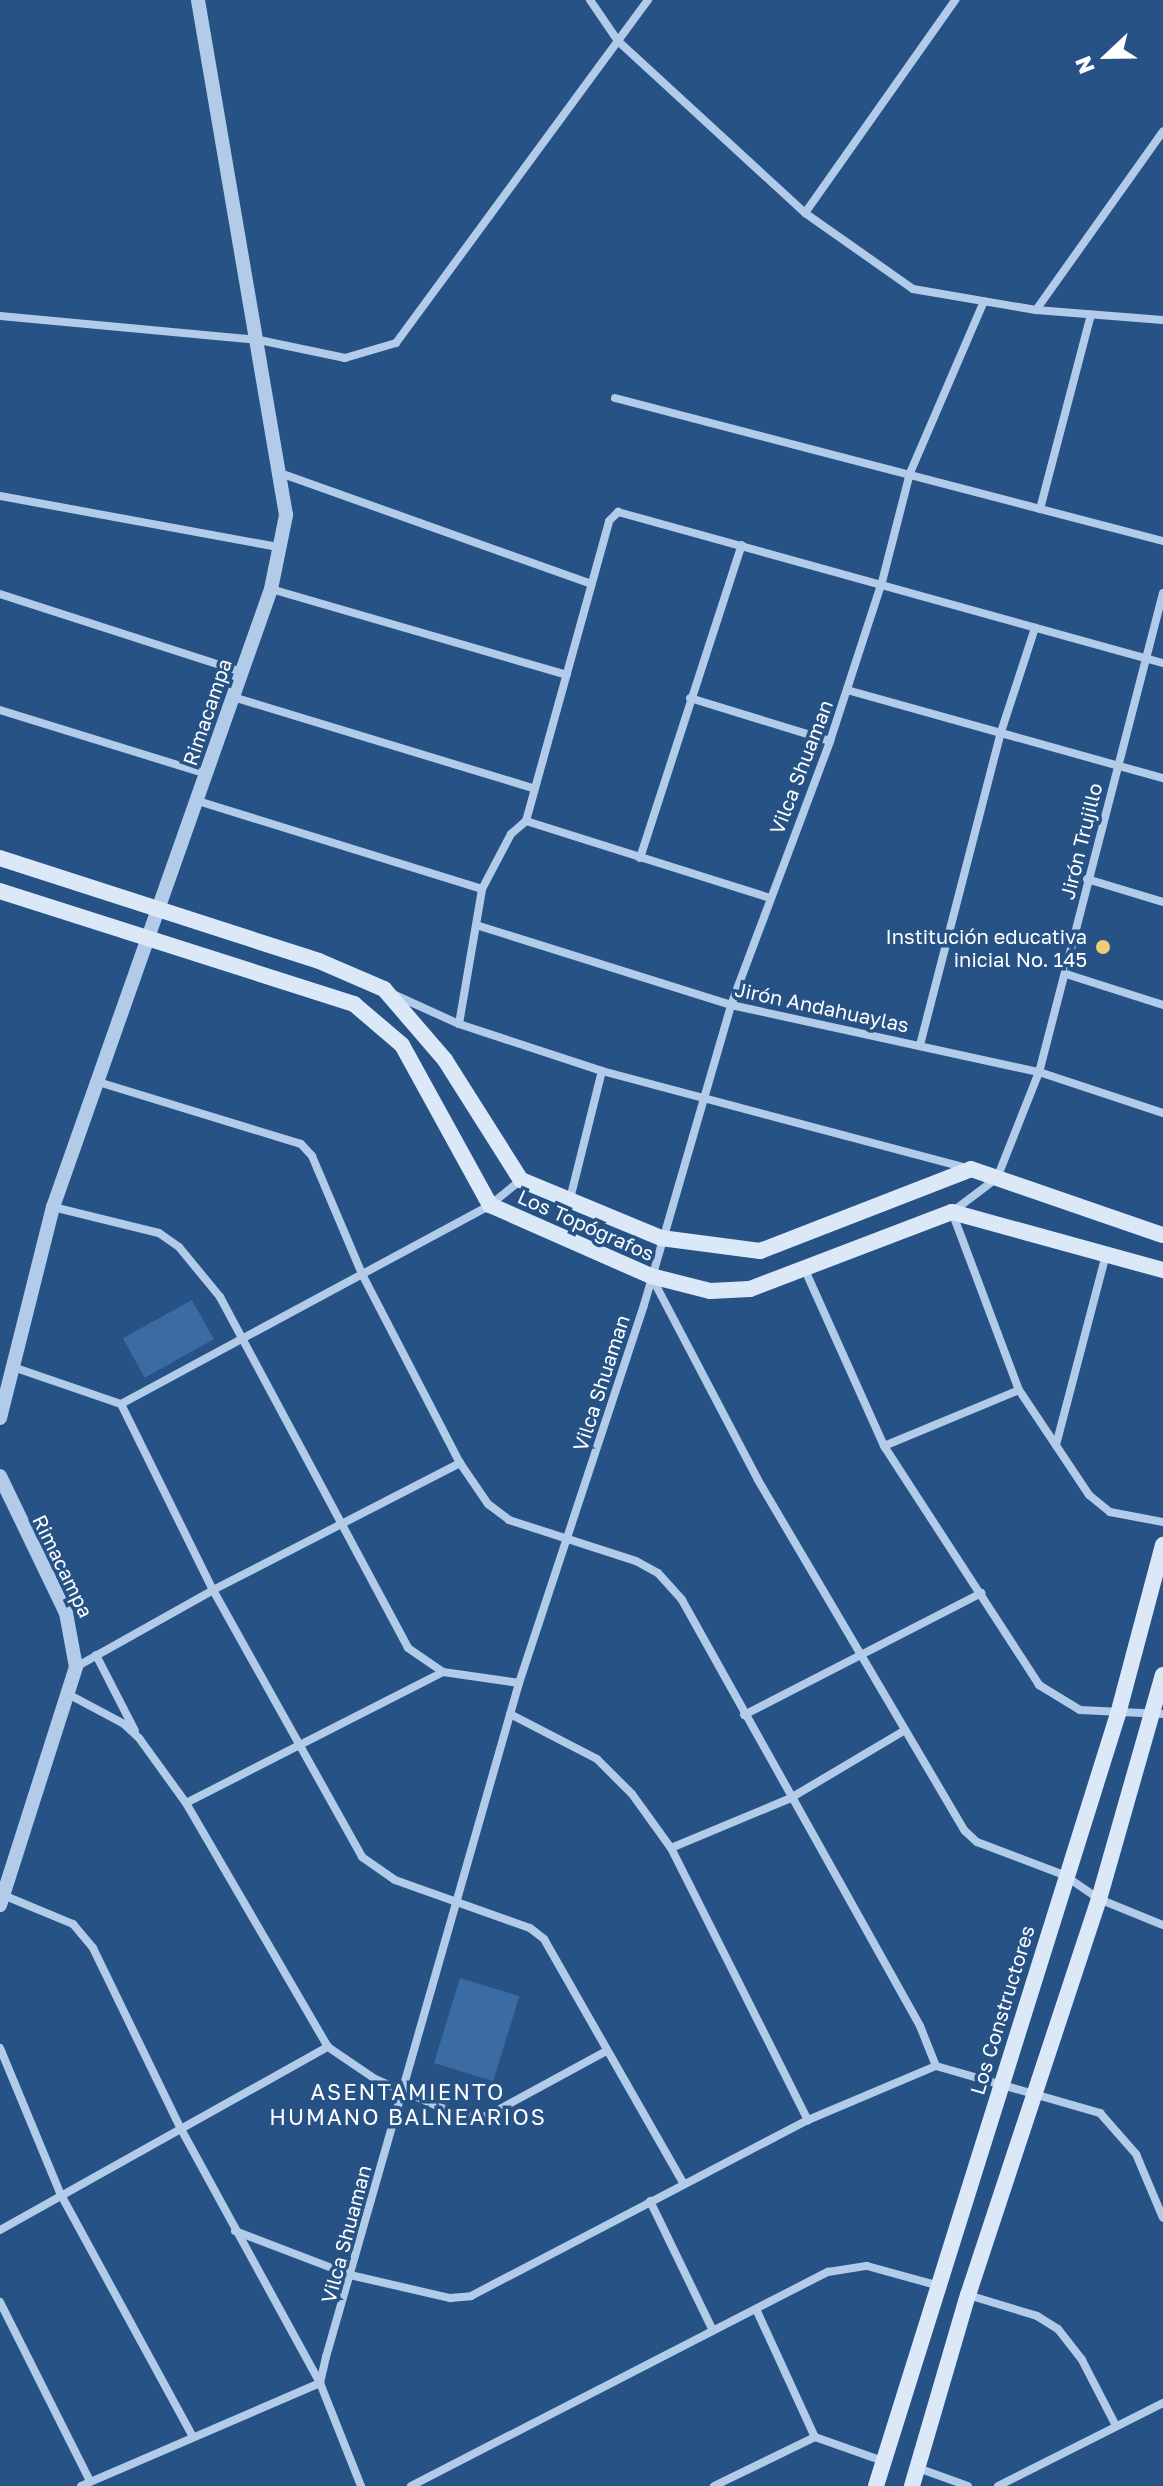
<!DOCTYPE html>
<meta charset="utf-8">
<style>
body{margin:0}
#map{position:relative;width:1163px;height:2486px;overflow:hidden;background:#265286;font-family:"Golos Text",sans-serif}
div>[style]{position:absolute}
.green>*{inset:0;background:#3a6ca3;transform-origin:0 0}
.minor>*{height:8px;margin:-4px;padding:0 4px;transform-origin:4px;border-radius:4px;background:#b1cbe8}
.tertiary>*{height:14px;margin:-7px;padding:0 7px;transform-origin:7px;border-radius:7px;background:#b1cbe8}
.secondary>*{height:16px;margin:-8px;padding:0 8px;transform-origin:8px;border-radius:8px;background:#dbe8f7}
.dots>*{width:22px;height:22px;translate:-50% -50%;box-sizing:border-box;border:4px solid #265286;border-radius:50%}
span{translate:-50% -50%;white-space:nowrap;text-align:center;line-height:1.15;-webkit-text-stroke:7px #265286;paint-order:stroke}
.street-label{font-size:20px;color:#fff}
.poi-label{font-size:20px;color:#fff}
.right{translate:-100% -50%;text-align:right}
.neighbourhood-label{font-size:22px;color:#fff;letter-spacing:2px}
.north{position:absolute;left:1067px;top:16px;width:80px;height:80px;-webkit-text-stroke:6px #265286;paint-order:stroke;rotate:248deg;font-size:22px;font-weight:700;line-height:32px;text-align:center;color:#fff}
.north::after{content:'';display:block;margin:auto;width:28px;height:36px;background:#fff;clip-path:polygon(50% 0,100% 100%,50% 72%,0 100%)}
</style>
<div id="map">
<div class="green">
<i style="left:192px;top:1300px;width:45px;height:79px;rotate:61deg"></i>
<i style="left:460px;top:1978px;width:62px;height:89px;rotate:17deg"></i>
</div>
<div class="minor">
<i style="left:590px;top:0;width:50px;rotate:55.7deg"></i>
<i style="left:618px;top:41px;width:254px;rotate:42.6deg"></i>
<i style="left:805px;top:213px;width:132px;rotate:35.1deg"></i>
<i style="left:913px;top:289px;width:125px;rotate:9.7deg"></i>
<i style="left:1036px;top:310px;width:127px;rotate:4.5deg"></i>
<i style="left:805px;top:213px;width:261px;rotate:-54.8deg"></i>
<i style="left:1036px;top:310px;width:219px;rotate:-54.6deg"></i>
<i style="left:0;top:316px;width:260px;rotate:5.3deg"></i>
<i style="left:259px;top:340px;width:88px;rotate:11.8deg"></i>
<i style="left:345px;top:358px;width:53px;rotate:-16.4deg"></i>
<i style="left:396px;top:343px;width:426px;rotate:-53.7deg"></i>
<i style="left:615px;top:398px;width:566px;rotate:14.63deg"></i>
<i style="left:280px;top:473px;width:330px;rotate:19.6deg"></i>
<i style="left:0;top:496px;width:284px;rotate:10.4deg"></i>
<i style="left:1040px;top:509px;width:201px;rotate:-75.3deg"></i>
<i style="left:271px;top:589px;width:308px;rotate:16.2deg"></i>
<i style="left:1163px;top:593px;width:495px;rotate:104.5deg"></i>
<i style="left:1039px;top:1072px;width:114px;rotate:111.6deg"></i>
<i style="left:997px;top:1178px;width:56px;rotate:142.9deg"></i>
<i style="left:952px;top:1212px;width:190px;rotate:69.4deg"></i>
<i style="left:1019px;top:1390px;width:126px;rotate:56.3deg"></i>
<i style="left:1089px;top:1495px;width:27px;rotate:39deg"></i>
<i style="left:1110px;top:1512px;width:54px;rotate:10.7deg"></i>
<i style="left:0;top:594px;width:254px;rotate:17.9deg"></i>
<i style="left:847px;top:690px;width:328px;rotate:15.6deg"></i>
<i style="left:233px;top:697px;width:313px;rotate:16.9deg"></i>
<i style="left:690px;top:698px;width:146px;rotate:17.1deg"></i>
<i style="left:0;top:710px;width:217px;rotate:17.2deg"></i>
<i style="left:198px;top:801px;width:297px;rotate:17.2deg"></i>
<i style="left:526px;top:821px;width:253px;rotate:17.5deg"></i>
<i style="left:640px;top:858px;width:329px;rotate:-72deg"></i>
<i style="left:1087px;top:879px;width:79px;rotate:16.8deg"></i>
<i style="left:476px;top:925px;width:267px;rotate:17.4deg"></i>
<i style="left:731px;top:1005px;width:315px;rotate:12.3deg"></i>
<i style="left:1039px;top:1072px;width:131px;rotate:18.3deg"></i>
<i style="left:1066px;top:974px;width:102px;rotate:17.7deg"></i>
<i style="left:395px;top:995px;width:70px;rotate:24.4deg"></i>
<i style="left:459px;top:1024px;width:151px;rotate:18.2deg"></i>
<i style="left:602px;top:1071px;width:378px;rotate:14.9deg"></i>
<i style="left:459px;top:1024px;width:137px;rotate:-80.3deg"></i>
<i style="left:482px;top:889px;width:62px;rotate:-62.2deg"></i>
<i style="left:511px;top:834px;width:20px;rotate:-41deg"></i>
<i style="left:526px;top:821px;width:311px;rotate:-74.5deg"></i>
<i style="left:609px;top:521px;width:13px;rotate:-45deg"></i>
<i style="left:618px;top:512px;width:566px;rotate:15.49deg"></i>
<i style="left:920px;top:1045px;width:320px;rotate:-75.5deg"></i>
<i style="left:1000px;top:735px;width:113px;rotate:-71.9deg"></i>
<i style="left:95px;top:1081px;width:215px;rotate:17deg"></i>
<i style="left:301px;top:1144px;width:16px;rotate:47deg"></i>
<i style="left:312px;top:1156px;width:130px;rotate:67deg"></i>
<i style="left:363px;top:1276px;width:211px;rotate:62.6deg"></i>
<i style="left:460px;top:1463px;width:50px;rotate:55.7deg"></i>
<i style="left:488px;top:1504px;width:26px;rotate:37deg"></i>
<i style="left:509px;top:1520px;width:133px;rotate:17.9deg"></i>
<i style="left:636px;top:1561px;width:25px;rotate:29deg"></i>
<i style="left:658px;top:1573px;width:36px;rotate:48deg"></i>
<i style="left:682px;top:1600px;width:488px;rotate:60.8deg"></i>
<i style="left:920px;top:2026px;width:43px;rotate:68.2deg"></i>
<i style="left:936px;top:2066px;width:171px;rotate:16deg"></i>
<i style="left:1100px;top:2113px;width:55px;rotate:48.7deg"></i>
<i style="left:1136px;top:2154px;width:69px;rotate:67.1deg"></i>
<i style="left:570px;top:1199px;width:132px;rotate:-76deg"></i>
<i style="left:53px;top:1207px;width:109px;rotate:13.8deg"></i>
<i style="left:159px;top:1233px;width:24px;rotate:35deg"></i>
<i style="left:179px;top:1247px;width:65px;rotate:50.6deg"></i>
<i style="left:220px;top:1297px;width:398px;rotate:61.8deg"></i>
<i style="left:408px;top:1648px;width:42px;rotate:34.4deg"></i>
<i style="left:443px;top:1672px;width:77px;rotate:8.2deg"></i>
<i style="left:805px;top:1270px;width:193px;rotate:65.8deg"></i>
<i style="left:884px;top:1446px;width:285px;rotate:57deg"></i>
<i style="left:1039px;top:1685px;width:48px;rotate:31.4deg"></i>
<i style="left:1080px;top:1710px;width:83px;rotate:2.8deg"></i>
<i style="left:651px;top:1276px;width:230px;rotate:62.3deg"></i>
<i style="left:758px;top:1480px;width:407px;rotate:59.5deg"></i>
<i style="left:965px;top:1831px;width:16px;rotate:43deg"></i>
<i style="left:977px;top:1842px;width:93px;rotate:20.8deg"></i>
<i style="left:1064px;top:1875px;width:42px;rotate:34.4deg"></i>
<i style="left:1099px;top:1899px;width:69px;rotate:22.1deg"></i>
<i style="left:13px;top:1367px;width:114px;rotate:18.9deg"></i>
<i style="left:121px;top:1404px;width:208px;rotate:63.7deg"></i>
<i style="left:213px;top:1590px;width:306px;rotate:60.8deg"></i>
<i style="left:362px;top:1857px;width:40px;rotate:34.9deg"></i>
<i style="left:395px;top:1880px;width:143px;rotate:19.6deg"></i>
<i style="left:530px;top:1928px;width:18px;rotate:38deg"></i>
<i style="left:544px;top:1939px;width:281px;rotate:60.3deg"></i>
<i style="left:121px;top:1404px;width:419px;rotate:-28.3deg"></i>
<i style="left:490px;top:1205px;width:40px;rotate:-39deg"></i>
<i style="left:1056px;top:1445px;width:196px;rotate:-75.3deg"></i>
<i style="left:884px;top:1446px;width:146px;rotate:-22.5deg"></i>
<i style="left:96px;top:1655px;width:85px;rotate:62.8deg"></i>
<i style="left:76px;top:1667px;width:157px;rotate:-29.3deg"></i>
<i style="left:213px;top:1590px;width:278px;rotate:-27.2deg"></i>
<i style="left:66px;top:1693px;width:66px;rotate:28.1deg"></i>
<i style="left:124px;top:1724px;width:21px;rotate:43deg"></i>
<i style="left:139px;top:1738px;width:80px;rotate:54.1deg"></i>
<i style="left:186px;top:1803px;width:282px;rotate:59.8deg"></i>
<i style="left:328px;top:2047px;width:57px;rotate:34.2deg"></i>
<i style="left:375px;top:2079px;width:96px;rotate:23.4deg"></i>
<i style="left:463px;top:2117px;width:24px;rotate:-2deg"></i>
<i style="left:487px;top:2116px;width:136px;rotate:-28.6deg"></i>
<i style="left:510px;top:1714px;width:98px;rotate:27.3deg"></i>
<i style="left:597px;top:1759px;width:49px;rotate:45deg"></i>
<i style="left:632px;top:1794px;width:67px;rotate:54.2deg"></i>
<i style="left:671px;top:1848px;width:305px;rotate:63.3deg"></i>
<i style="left:744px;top:1715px;width:267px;rotate:-27.2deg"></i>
<i style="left:186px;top:1803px;width:288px;rotate:-27deg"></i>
<i style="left:671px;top:1848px;width:128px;rotate:-22.6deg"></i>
<i style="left:789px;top:1799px;width:135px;rotate:-30.7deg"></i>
<i style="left:3px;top:1895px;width:76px;rotate:22.5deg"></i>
<i style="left:73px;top:1924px;width:31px;rotate:50deg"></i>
<i style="left:93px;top:1948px;width:201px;rotate:64.1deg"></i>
<i style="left:181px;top:2129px;width:290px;rotate:61.3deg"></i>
<i style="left:320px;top:2383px;width:260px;rotate:156.7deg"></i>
<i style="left:0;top:2048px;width:157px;rotate:67.5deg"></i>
<i style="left:60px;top:2193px;width:278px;rotate:61.4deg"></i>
<i style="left:650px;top:2201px;width:144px;rotate:64.1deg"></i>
<i style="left:0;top:2230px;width:376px;rotate:-29.2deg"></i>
<i style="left:235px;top:2231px;width:123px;rotate:20.9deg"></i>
<i style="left:350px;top:2275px;width:103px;rotate:13deg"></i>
<i style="left:450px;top:2298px;width:21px;rotate:-5deg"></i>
<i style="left:471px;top:2296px;width:380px;rotate:-27.6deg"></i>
<i style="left:808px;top:2120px;width:139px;rotate:-22.9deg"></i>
<i style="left:968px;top:2295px;width:72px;rotate:16.9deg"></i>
<i style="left:1037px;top:2316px;width:25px;rotate:32deg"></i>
<i style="left:1058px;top:2329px;width:39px;rotate:52deg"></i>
<i style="left:1082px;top:2360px;width:74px;rotate:62.7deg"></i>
<i style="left:0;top:2302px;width:200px;rotate:63.3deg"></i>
<i style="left:756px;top:2309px;width:141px;rotate:65.3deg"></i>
<i style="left:918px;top:2468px;width:53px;rotate:19.8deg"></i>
<i style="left:361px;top:2486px;width:111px;rotate:-111.7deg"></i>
<i style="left:320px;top:2383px;width:27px;rotate:-77deg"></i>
<i style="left:326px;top:2357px;width:701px;rotate:-74.02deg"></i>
<i style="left:519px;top:1683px;width:398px;rotate:-71.7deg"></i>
<i style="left:644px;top:1305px;width:312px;rotate:-73.8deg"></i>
<i style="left:731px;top:1005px;width:282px;rotate:-69.4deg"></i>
<i style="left:830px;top:741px;width:167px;rotate:-71.9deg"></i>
<i style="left:882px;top:582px;width:113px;rotate:-75.6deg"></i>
<i style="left:910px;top:473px;width:187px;rotate:-66.7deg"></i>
<i style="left:411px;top:2486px;width:469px;rotate:-27.2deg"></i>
<i style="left:828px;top:2272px;width:39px;rotate:-9deg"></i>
<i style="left:867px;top:2266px;width:72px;rotate:15.4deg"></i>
<i style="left:714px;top:2486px;width:112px;rotate:-25.9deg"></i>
<i style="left:815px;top:2437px;width:72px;rotate:19.4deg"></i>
<i style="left:998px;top:2486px;width:185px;rotate:-26.7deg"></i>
</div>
<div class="tertiary">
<i style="left:0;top:1418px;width:218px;rotate:-75.9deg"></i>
<i style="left:53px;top:1207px;width:655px;rotate:-70.57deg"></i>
<i style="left:271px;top:589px;width:76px;rotate:-78.5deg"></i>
<i style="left:286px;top:515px;width:522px;rotate:-99.7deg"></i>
<i style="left:0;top:1476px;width:152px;rotate:64.3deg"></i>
<i style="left:66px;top:1613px;width:55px;rotate:79.5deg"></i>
<i style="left:76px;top:1667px;width:250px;rotate:107.7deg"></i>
</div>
<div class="secondary">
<i style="left:0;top:858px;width:335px;rotate:17.9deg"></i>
<i style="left:319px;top:961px;width:71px;rotate:23.3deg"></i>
<i style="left:384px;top:989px;width:94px;rotate:49.3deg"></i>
<i style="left:445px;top:1060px;width:142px;rotate:57.7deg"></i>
<i style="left:521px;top:1180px;width:152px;rotate:22.5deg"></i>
<i style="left:661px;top:1238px;width:100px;rotate:7.5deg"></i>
<i style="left:760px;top:1251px;width:226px;rotate:-21.2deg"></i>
<i style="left:971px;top:1169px;width:203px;rotate:19deg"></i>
<i style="left:0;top:891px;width:372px;rotate:17.7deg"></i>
<i style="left:354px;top:1004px;width:63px;rotate:40.5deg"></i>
<i style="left:402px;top:1045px;width:183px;rotate:61.2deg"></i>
<i style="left:490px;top:1205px;width:176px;rotate:23.8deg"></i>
<i style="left:651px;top:1276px;width:61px;rotate:14.3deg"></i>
<i style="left:710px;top:1291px;width:40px;rotate:-2.9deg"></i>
<i style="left:750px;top:1289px;width:216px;rotate:-20.9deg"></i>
<i style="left:952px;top:1212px;width:219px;rotate:15.4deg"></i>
<i style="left:876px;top:2486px;width:809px;rotate:-72.6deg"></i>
<i style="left:1118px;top:1714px;width:175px;rotate:-75.1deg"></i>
<i style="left:912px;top:2486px;width:199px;rotate:-73.7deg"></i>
<i style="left:968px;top:2295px;width:417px;rotate:-71.7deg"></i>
<i style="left:1099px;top:1899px;width:233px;rotate:-74.1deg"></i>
</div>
<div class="dots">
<i style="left:1103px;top:947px;background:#f1cb76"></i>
</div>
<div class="street-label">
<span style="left:207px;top:712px;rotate:-71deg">Rimacampa</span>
<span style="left:801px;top:767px;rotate:-69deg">Vilca Shuaman</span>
<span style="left:1081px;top:841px;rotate:-76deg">Jirón Trujillo</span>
<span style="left:822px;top:1007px;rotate:12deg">Jirón Andahuaylas</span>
<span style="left:586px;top:1225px;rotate:24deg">Los Topógrafos</span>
<span style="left:601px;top:1383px;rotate:-72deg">Vilca Shuaman</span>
<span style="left:63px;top:1566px;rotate:64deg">Rimacampa</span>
<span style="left:1002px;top:2010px;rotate:-73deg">Los Constructores</span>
<span style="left:346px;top:2234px;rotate:-75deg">Vilca Shuaman</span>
</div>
<div class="poi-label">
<span class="right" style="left:1087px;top:948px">Institución educativa<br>inicial No. 145</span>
</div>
<div class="neighbourhood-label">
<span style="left:408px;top:2104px">ASENTAMIENTO<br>HUMANO BALNEARIOS</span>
</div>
<div class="north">N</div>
</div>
